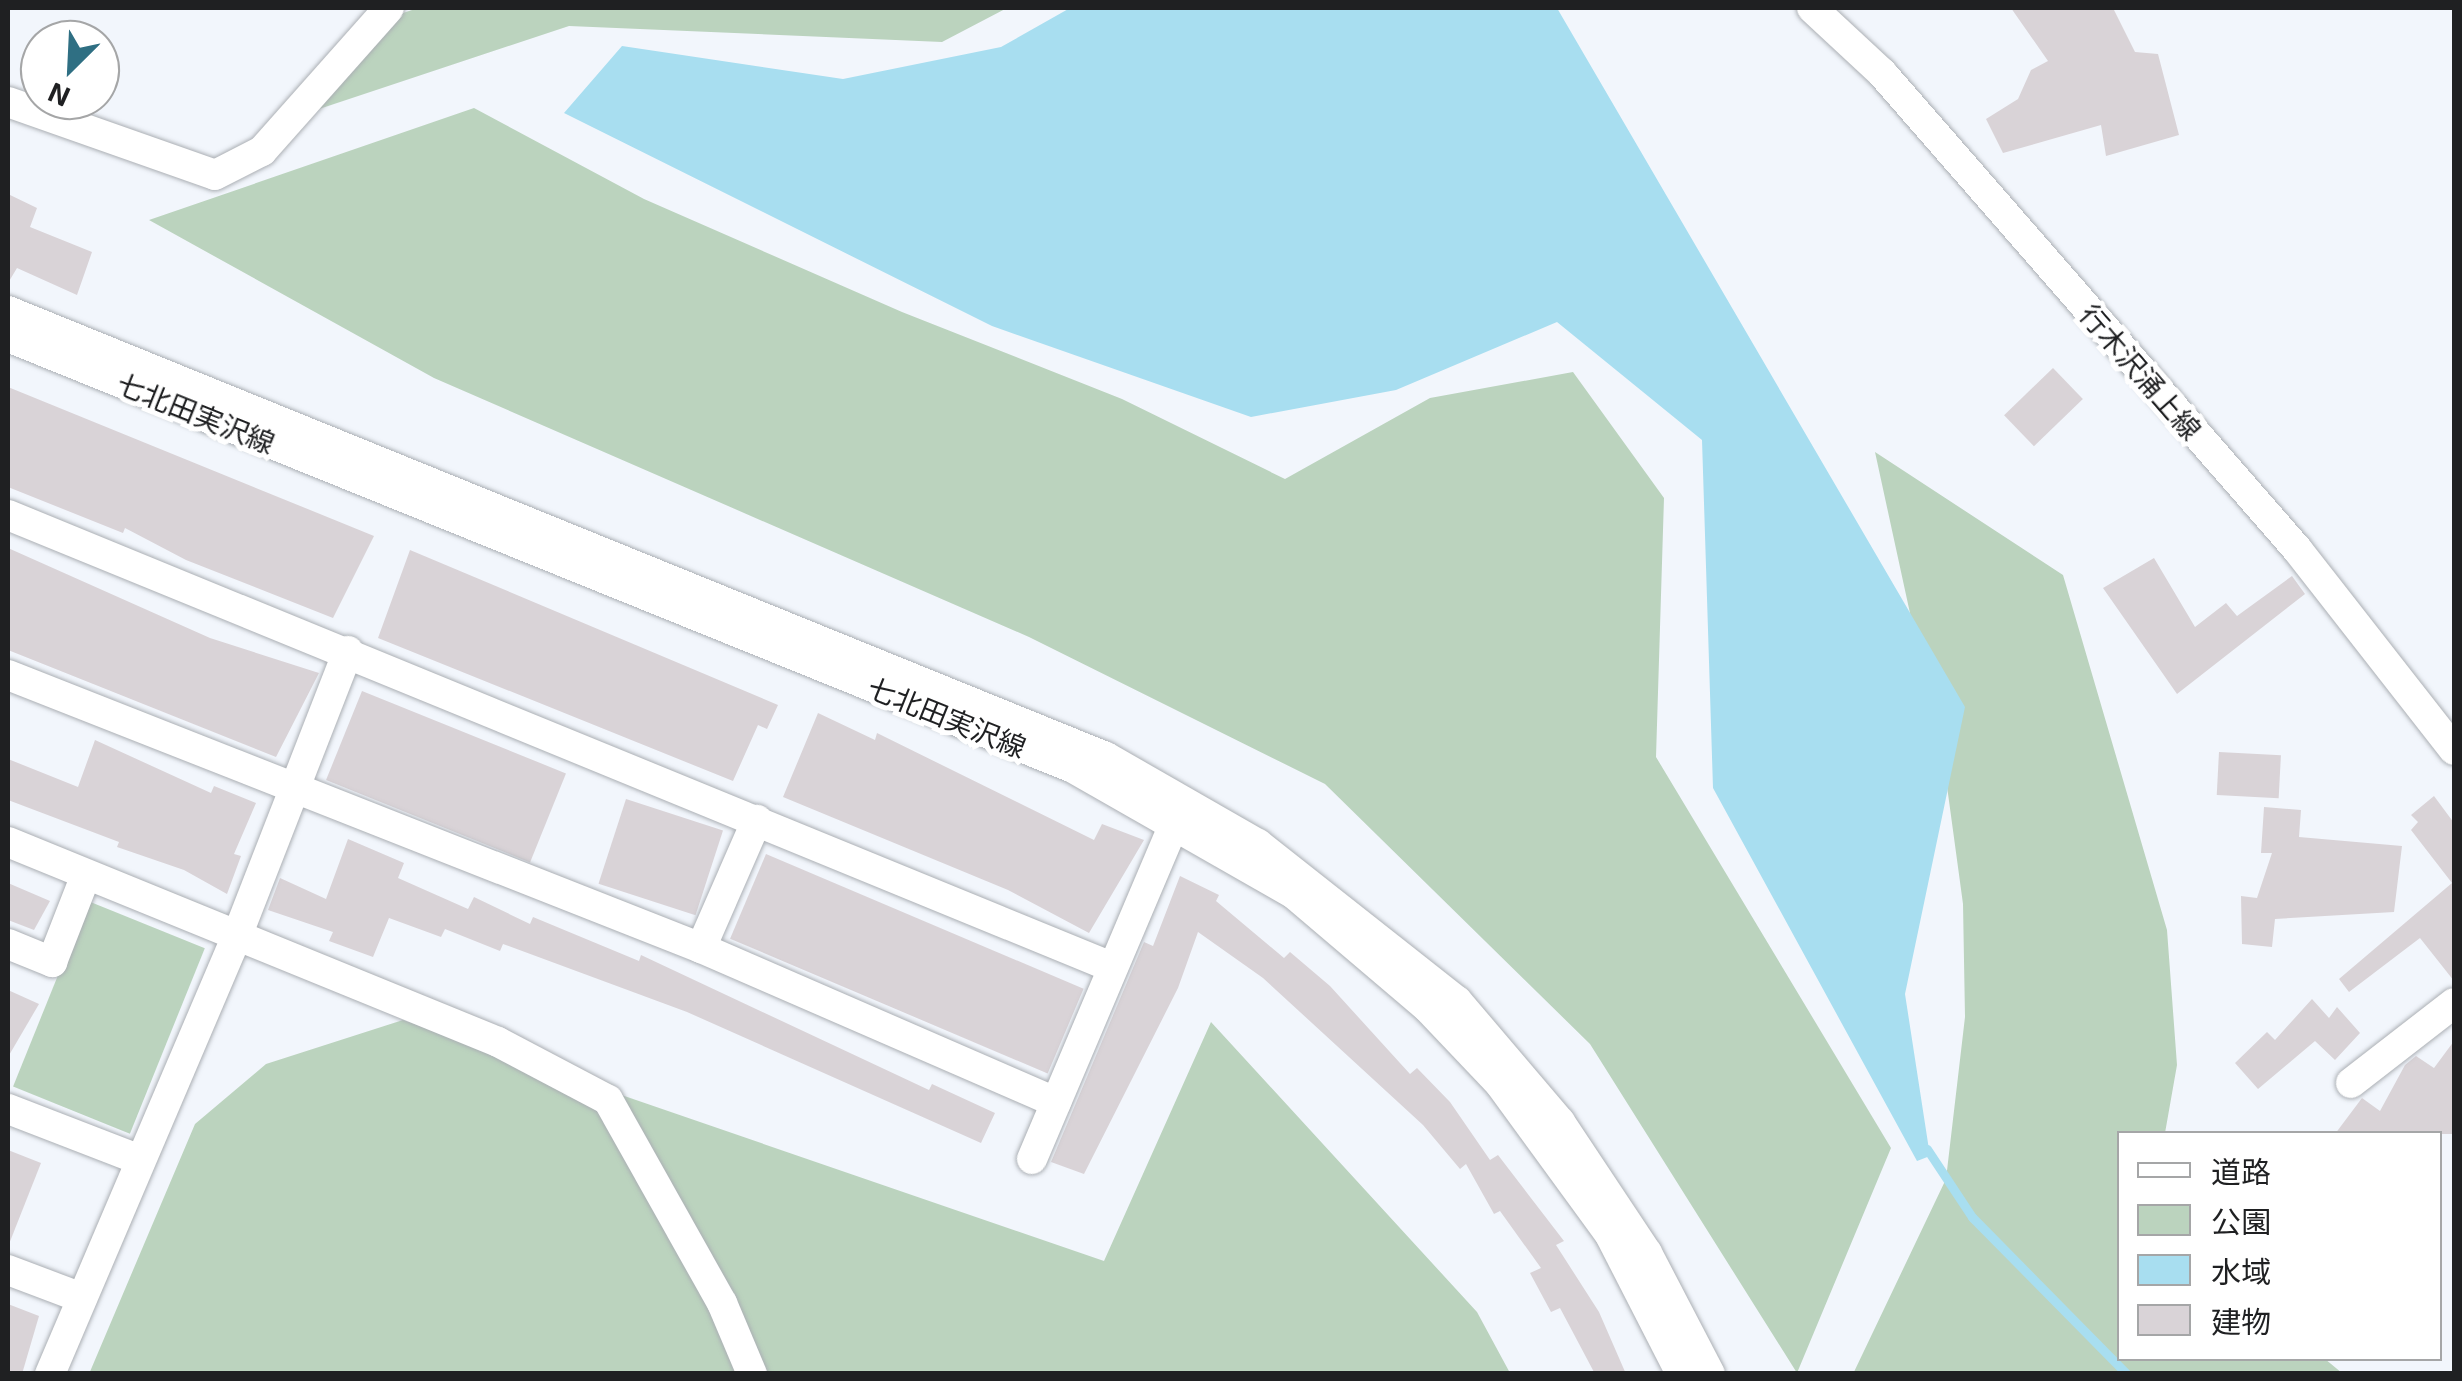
<!DOCTYPE html>
<meta charset="utf-8">
<style>
body{margin:0}
#map{position:relative;width:2462px;height:1381px;overflow:hidden;background:#f2f6fc;font-family:"Exo 2","Noto Sans JP",sans-serif}
div>[style]{position:absolute}
.green>*{inset:0;background:#bbd3be;transform-origin:0 0}
.water>*{inset:0;background:#a8def0}
.stream>*{height:9px;margin:-4.5px;padding:0 4.5px;transform-origin:4.5px;border-radius:4.5px;background:#a8def0}
.building>*{inset:0;background:#d9d3d7;transform-origin:0 0}
.roads{filter:drop-shadow(0 0 2px #abafb4) drop-shadow(0 0 2px #abafb4)}
.minor>*{height:30px;margin:-15px;padding:0 15px;transform-origin:15px;border-radius:15px;background:#fff}
span{translate:-50% -50%;white-space:nowrap;text-align:center;line-height:1.15;-webkit-text-stroke:10px #fff;paint-order:stroke}
.street-label{font-size:28px;color:#1f2022}
.frame{position:absolute;inset:0;border:10px solid #1f2022;pointer-events:none}
.legend{position:absolute;left:2117px;top:1131px;width:325px;height:230px;box-sizing:border-box;background:#fff;border:2px solid #a5a6a7;margin:0;padding:12px 18px;list-style:none;font-size:30px;color:#1f2022}
.legend li{display:flex;align-items:center;gap:20px;height:50px}
.legend b{width:50px;border:2px solid #a5a6a7}
.north{position:absolute;left:20px;top:20px;width:100px;height:100px;box-sizing:border-box;background:#fff;border:2px solid #a5a6a7;border-radius:50%;rotate:204deg;font-size:28px;font-weight:700;line-height:40px;text-align:center;color:#1f2022}
.north::after{content:'';display:block;margin:auto;width:35px;height:45px;background:#2f6f83;clip-path:polygon(50% 0,100% 100%,50% 72%,0 100%)}
</style>
<div id="map">
<div class="green">
<i style="clip-path:polygon(418px 8px,1007px 8px,942px 42px,569px 26px,301px 115px,397px 15px)"></i>
<i style="clip-path:polygon(474px 108px,644px 199px,902px 312px,1122px 399px,1285px 479px,1430px 398px,1573px 372px,1664px 498px,1656px 757px,1891px 1148px,1797px 1373px,1590px 1044px,1325px 784px,1029px 637px,434px 378px,149px 220px)"></i>
<i style="clip-path:polygon(1875px 452px,2063px 575px,2167px 930px,2177px 1065px,2165px 1133px,2120px 1134px,2120px 1358px,2325px 1359px,2342px 1373px,1853px 1374px,1946px 1179px,1965px 1017px,1963px 904px,1946px 779px)"></i>
<i style="left:88px;top:901px;width:126px;height:200px;rotate:22deg"></i>
<i style="clip-path:polygon(403px 1020px,1104px 1261px,1211px 1022px,1477px 1312px,1510px 1373px,89px 1374px,195px 1124px,266px 1064px)"></i>
</div>
<div class="water">
<i style="clip-path:polygon(1070px 8px,1557px 8px,1965px 707px,1905px 994px,1930px 1156px,1917px 1161px,1713px 788px,1702px 440px,1557px 322px,1396px 390px,1251px 417px,992px 326px,564px 113px,622px 46px,843px 79px,1001px 47px)"></i>
</div>
<div class="stream">
<i style="left:1927px;top:1149px;width:82px;rotate:56.5deg"></i>
<i style="left:1972px;top:1217px;width:221px;rotate:45.4deg"></i>
</div>
<div class="building">
<i style="clip-path:polygon(2011px 8px,2113px 8px,2135px 52px,2158px 54px,2179px 135px,2106px 156px,2101px 125px,2003px 153px,1986px 119px,2018px 99px,2031px 70px,2048px 61px)"></i>
<i style="clip-path:polygon(8px 194px,37px 208px,30px 227px,92px 252px,77px 295px,17px 268px,8px 283px)"></i>
<i style="left:2053px;top:368px;width:43px;height:68px;rotate:46deg"></i>
<i style="clip-path:polygon(8px 387px,374px 536px,333px 618px,186px 560px,125px 528px,123px 533px,8px 487px)"></i>
<i style="clip-path:polygon(8px 548px,210px 638px,319px 673px,276px 757px,8px 650px)"></i>
<i style="clip-path:polygon(410px 550px,778px 705px,767px 729px,758px 725px,733px 781px,378px 638px)"></i>
<i style="clip-path:polygon(2154px 558px,2195px 627px,2226px 603px,2237px 616px,2292px 576px,2305px 594px,2177px 694px,2103px 588px)"></i>
<i style="left:362px;top:691px;width:220px;height:96px;rotate:22deg"></i>
<i style="clip-path:polygon(818px 713px,875px 740px,877px 733px,1094px 840px,1102px 824px,1144px 840px,1089px 933px,1008px 890px,783px 797px)"></i>
<i style="clip-path:polygon(95px 740px,211px 793px,214px 786px,256px 803px,234px 854px,241px 856px,227px 894px,184px 870px,117px 847px,119px 842px,8px 800px,8px 759px,78px 787px)"></i>
<i style="left:2219px;top:752px;width:62px;height:43px;rotate:3deg"></i>
<i style="clip-path:polygon(2434px 796px,2454px 823px,2454px 981px,2420px 938px,2349px 992px,2339px 979px,2452px 883px,2411px 830px,2418px 822px,2411px 815px)"></i>
<i style="left:626px;top:799px;width:102px;height:89px;rotate:18deg"></i>
<i style="clip-path:polygon(2264px 807px,2301px 810px,2299px 837px,2402px 846px,2394px 912px,2275px 919px,2272px 947px,2242px 944px,2241px 896px,2257px 898px,2272px 853px,2261px 853px)"></i>
<i style="clip-path:polygon(348px 839px,404px 863px,398px 878px,468px 909px,474px 897px,530px 924px,533px 917px,639px 961px,641px 955px,929px 1090px,932px 1084px,995px 1113px,981px 1143px,687px 1012px,503px 944px,500px 951px,445px 929px,441px 937px,389px 918px,373px 957px,329px 941px,333px 932px,268px 910px,280px 878px,326px 899px)"></i>
<i style="left:766px;top:854px;width:345px;height:92px;rotate:23deg"></i>
<i style="clip-path:polygon(1180px 876px,1219px 895px,1216px 901px,1284px 958px,1290px 952px,1330px 986px,1410px 1074px,1417px 1068px,1450px 1102px,1490px 1160px,1498px 1155px,1564px 1241px,1556px 1245px,1599px 1312px,1626px 1374px,1595px 1374px,1560px 1308px,1551px 1312px,1530px 1273px,1541px 1268px,1500px 1211px,1494px 1214px,1466px 1164px,1460px 1169px,1423px 1125px,1263px 978px,1198px 932px,1178px 988px,1084px 1174px,1051px 1162px,1144px 942px,1153px 946px)"></i>
<i style="clip-path:polygon(8px 883px,50px 901px,34px 930px,8px 920px)"></i>
<i style="clip-path:polygon(8px 990px,39px 1004px,8px 1057px)"></i>
<i style="clip-path:polygon(2312px 999px,2329px 1018px,2337px 1007px,2360px 1033px,2335px 1060px,2315px 1041px,2258px 1089px,2235px 1063px,2267px 1032px,2275px 1040px)"></i>
<i style="clip-path:polygon(2454px 1041px,2454px 1134px,2335px 1134px,2362px 1098px,2380px 1111px,2405px 1065px,2416px 1056px,2434px 1068px)"></i>
<i style="clip-path:polygon(8px 1150px,41px 1163px,9px 1244px,8px 1243px)"></i>
<i style="clip-path:polygon(8px 1304px,39px 1316px,22px 1374px,8px 1374px)"></i>
</div>
<div class="roads">
<div class="minor">
<i style="left:1812px;top:8px;width:96px;rotate:42.9deg"></i>
<i style="left:1882px;top:73px;width:632px;rotate:48.92deg"></i>
<i style="left:2297px;top:549px;width:255px;rotate:52deg"></i>
<i style="left:8px;top:102px;width:219px;rotate:19.4deg"></i>
<i style="left:215px;top:175px;width:53px;rotate:-27.1deg"></i>
<i style="left:262px;top:151px;width:191px;rotate:-48.4deg"></i>
<i style="left:8px;top:311px;width:1185px;rotate:22.11deg"></i>
<i style="left:1106px;top:757px;width:175px;rotate:29.8deg"></i>
<i style="left:1258px;top:844px;width:253px;rotate:38.3deg"></i>
<i style="left:1457px;top:1001px;width:159px;rotate:49.6deg"></i>
<i style="left:1560px;top:1122px;width:157px;rotate:56.4deg"></i>
<i style="left:1647px;top:1253px;width:136px;rotate:62.5deg"></i>
<i style="left:8px;top:337px;width:1149px;rotate:22.03deg"></i>
<i style="left:1073px;top:768px;width:254px;rotate:29.7deg"></i>
<i style="left:1294px;top:894px;width:175px;rotate:40.4deg"></i>
<i style="left:1427px;top:1007px;width:106px;rotate:46.5deg"></i>
<i style="left:1500px;top:1084px;width:187px;rotate:53.9deg"></i>
<i style="left:1610px;top:1235px;width:156px;rotate:62.9deg"></i>
<i style="left:8px;top:515px;width:1193px;rotate:22.27deg"></i>
<i style="left:8px;top:675px;width:745px;rotate:21.5deg"></i>
<i style="left:701px;top:948px;width:387px;rotate:23.5deg"></i>
<i style="left:8px;top:842px;width:529px;rotate:22.2deg"></i>
<i style="left:498px;top:1042px;width:124px;rotate:27.8deg"></i>
<i style="left:608px;top:1100px;width:233px;rotate:60.7deg"></i>
<i style="left:722px;top:1303px;width:77px;rotate:67.1deg"></i>
<i style="left:8px;top:944px;width:48px;rotate:22.2deg"></i>
<i style="left:52px;top:962px;width:93px;rotate:-68.7deg"></i>
<i style="left:701px;top:948px;width:140px;rotate:-66.4deg"></i>
<i style="left:2351px;top:1083px;width:130px;rotate:-37.8deg"></i>
<i style="left:8px;top:1109px;width:142px;rotate:21.1deg"></i>
<i style="left:1032px;top:1159px;width:381px;rotate:-67deg"></i>
<i style="left:8px;top:1270px;width:79px;rotate:20.7deg"></i>
<i style="left:50px;top:1374px;width:476px;rotate:-66.9deg"></i>
<i style="left:237px;top:936px;width:306px;rotate:-68.7deg"></i>
</div>
</div>
<div class="street-label">
<span style="left:2141px;top:372px;rotate:49deg">行木沢涌上線</span>
<span style="left:196px;top:413px;rotate:22deg">七北田実沢線</span>
<span style="left:947px;top:717px;rotate:22deg">七北田実沢線</span>
</div>
<div class="frame"></div>
<ul class="legend">
<li><b style="height:12px;background:#fff"></b>道路</li>
<li><b style="height:28px;background:#bbd3be"></b>公園</li>
<li><b style="height:28px;background:#a8def0"></b>水域</li>
<li><b style="height:28px;background:#d9d3d7"></b>建物</li>
</ul>
<div class="north">N</div>
</div>
